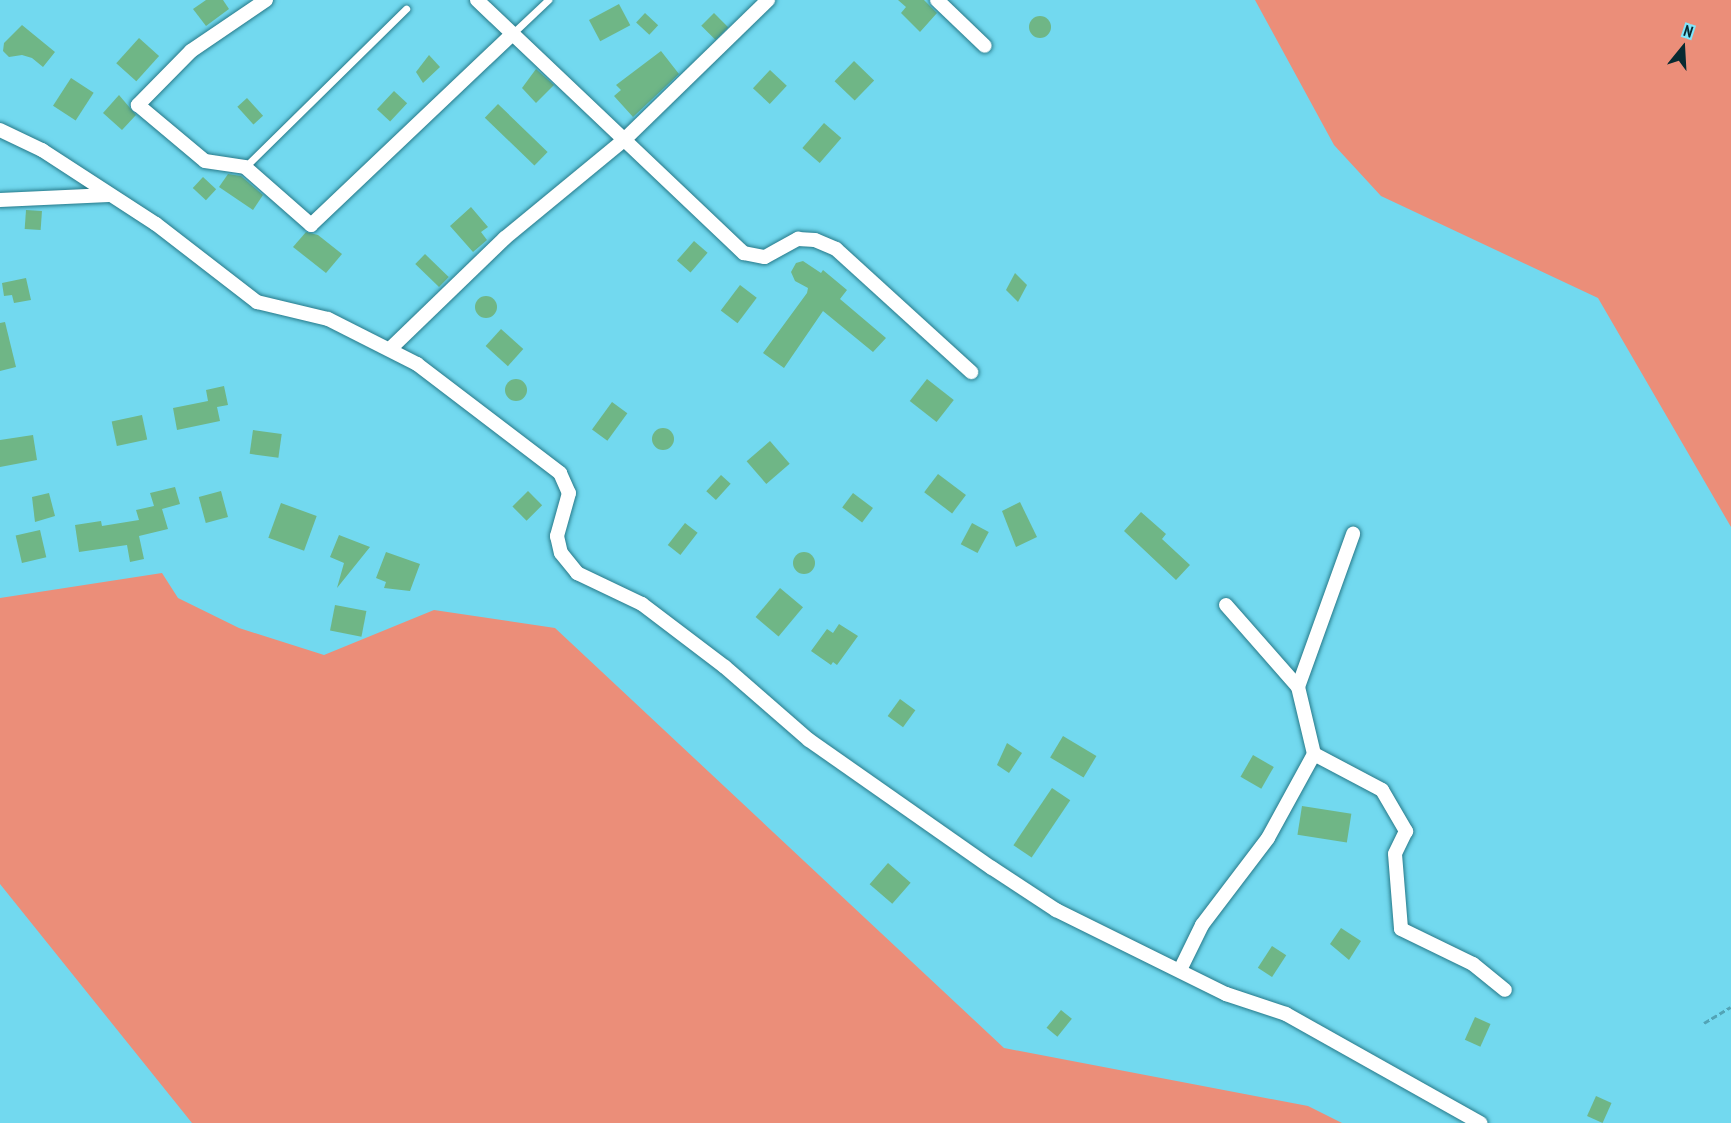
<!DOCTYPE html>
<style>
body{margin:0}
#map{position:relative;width:1731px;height:1123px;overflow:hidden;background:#72d9ef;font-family:"PT Sans Narrow",sans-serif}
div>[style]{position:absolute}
.green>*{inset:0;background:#eb8e79}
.building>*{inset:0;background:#6fb686;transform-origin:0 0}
.round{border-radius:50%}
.path>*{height:3px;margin-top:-1.5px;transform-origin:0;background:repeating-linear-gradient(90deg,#52a4b6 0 6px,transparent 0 9px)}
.roads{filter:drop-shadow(0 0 2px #277989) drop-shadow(0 0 2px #277989)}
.service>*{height:7px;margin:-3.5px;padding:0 3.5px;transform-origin:3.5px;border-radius:3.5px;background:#fff}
.minor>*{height:14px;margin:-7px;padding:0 7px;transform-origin:7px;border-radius:7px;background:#fff}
span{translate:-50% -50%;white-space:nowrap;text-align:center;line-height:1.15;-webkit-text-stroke:5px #7fe6fc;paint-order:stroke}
.north{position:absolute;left:1653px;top:18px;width:60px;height:60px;-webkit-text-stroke:4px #7fe6fc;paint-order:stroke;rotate:18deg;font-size:16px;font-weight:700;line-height:24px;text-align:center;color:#082a31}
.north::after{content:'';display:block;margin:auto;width:21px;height:27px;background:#082a31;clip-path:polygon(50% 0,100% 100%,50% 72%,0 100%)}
</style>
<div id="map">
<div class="green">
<i style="clip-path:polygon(1255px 0,1731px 0,1731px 527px,1598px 298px,1381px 196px,1334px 145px)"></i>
<i style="clip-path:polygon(162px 573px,178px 598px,239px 628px,324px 655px,434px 610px,555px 628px,1004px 1048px,1308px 1106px,1342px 1123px,192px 1123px,0 884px,0 598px)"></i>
</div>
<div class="building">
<i style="clip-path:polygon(206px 0,223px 0,229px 9px,206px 26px,193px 9px)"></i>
<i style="clip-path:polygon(898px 0,924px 0,937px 13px,920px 32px,901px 13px,906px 7px)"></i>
<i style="left:619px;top:4px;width:24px;height:34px;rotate:62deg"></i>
<i style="left:645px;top:13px;width:18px;height:13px;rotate:43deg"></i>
<i style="left:714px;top:13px;width:20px;height:18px;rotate:45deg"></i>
<i class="round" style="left:1029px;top:16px;width:22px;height:22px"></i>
<i style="clip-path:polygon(22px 25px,55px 52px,43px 67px,32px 58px,22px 55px,9px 57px,3px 51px,4px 43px)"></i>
<i style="left:139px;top:38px;width:27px;height:34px;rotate:42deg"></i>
<i style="clip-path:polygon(661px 51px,679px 74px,633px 117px,614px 96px,621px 90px,616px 85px)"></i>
<i style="clip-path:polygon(429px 55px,440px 67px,423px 83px,416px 72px)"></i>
<i style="left:854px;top:61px;width:28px;height:28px;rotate:44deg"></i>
<i style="clip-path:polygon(536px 69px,554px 85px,536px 103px,522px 88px)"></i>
<i style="left:770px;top:70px;width:23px;height:25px;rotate:43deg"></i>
<i style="left:71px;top:78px;width:27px;height:33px;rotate:33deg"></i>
<i style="left:394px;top:91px;width:18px;height:25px;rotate:43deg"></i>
<i style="clip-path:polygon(119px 95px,136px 115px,122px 130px,103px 113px)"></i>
<i style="left:247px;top:98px;width:24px;height:13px;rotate:48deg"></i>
<i style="left:498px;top:104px;width:69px;height:19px;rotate:44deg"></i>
<i style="left:824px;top:123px;width:23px;height:33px;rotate:41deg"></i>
<i style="clip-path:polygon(228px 174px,241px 176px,263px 195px,253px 210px,219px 187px)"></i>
<i style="left:203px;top:177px;width:18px;height:15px;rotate:43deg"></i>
<i style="clip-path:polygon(471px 207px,488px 227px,481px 232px,487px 240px,473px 252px,450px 226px)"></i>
<i style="left:26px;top:210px;width:16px;height:19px;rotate:4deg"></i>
<i style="clip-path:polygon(306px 232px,318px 235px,342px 254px,326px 273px,293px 247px)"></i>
<i style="left:694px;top:241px;width:18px;height:26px;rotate:41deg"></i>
<i style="left:425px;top:254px;width:33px;height:14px;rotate:44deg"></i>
<i style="clip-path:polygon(803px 261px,821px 273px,823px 270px,847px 290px,840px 299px,886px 338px,873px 352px,823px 311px,784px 368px,763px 353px,807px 293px,808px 288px,795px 281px,791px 272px,796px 263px)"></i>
<i style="clip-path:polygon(1015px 273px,1027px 285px,1018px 302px,1006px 290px)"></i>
<i style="clip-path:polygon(26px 278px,31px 300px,14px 303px,12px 295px,4px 296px,2px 283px)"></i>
<i style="left:740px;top:285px;width:21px;height:32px;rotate:37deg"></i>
<i class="round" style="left:475px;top:296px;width:22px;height:22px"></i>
<i style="clip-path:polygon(5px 322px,16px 367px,0 371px,0 323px)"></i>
<i style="left:501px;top:329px;width:30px;height:23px;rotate:42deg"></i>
<i style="left:927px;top:379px;width:34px;height:28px;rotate:38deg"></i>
<i class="round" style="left:505px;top:379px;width:22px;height:22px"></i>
<i style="clip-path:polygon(224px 386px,228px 405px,217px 407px,220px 421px,177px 430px,173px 408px,208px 401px,206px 390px)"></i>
<i style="left:612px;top:402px;width:19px;height:34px;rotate:36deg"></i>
<i style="left:142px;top:415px;width:25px;height:31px;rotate:78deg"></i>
<i class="round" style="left:652px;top:428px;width:22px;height:22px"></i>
<i style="left:253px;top:430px;width:29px;height:24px;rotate:8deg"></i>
<i style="clip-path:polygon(33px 435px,37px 460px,0 467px,0 440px)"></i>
<i style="left:770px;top:441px;width:30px;height:31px;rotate:49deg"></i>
<i style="left:938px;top:474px;width:35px;height:23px;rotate:37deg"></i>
<i style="left:721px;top:475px;width:13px;height:22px;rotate:42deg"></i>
<i style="clip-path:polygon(175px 487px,180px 504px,162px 509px,168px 529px,139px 536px,144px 559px,130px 562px,127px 545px,79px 552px,75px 525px,101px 521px,102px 526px,139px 520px,136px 510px,154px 506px,150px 493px)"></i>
<i style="left:221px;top:491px;width:27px;height:23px;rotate:75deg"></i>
<i style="left:528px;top:491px;width:20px;height:22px;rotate:45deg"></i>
<i style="clip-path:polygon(49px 493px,55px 516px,35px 522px,32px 497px)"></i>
<i style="left:853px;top:493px;width:25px;height:18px;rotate:37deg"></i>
<i style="clip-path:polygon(1020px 502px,1037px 537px,1016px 547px,1002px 511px)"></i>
<i style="left:281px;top:503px;width:38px;height:37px;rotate:20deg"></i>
<i style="clip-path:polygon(1141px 512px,1166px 534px,1162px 539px,1190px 565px,1176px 580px,1124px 531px)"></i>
<i style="left:685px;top:523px;width:16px;height:28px;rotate:38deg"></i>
<i style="left:972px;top:523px;width:19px;height:24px;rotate:28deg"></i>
<i style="left:40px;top:530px;width:28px;height:25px;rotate:77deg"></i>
<i style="clip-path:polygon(339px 535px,370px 547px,337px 588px,344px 563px,330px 557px)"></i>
<i style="clip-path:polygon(386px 552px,420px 564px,410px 591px,384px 588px,386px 582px,376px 578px)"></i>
<i class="round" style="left:793px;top:552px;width:22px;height:22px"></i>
<i style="left:780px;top:588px;width:30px;height:38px;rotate:40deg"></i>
<i style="left:335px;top:605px;width:32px;height:26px;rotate:11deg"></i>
<i style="clip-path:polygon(839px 624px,858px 636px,837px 665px,833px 662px,831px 665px,811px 651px,827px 629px,833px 633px)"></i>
<i style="left:900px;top:699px;width:19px;height:21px;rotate:36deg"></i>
<i style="left:1063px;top:736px;width:39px;height:25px;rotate:31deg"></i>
<i style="clip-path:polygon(1007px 743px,1022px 753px,1009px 773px,997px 765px)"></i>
<i style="left:1253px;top:755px;width:24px;height:25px;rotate:30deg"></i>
<i style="left:1052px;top:788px;width:22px;height:69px;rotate:34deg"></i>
<i style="left:1302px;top:806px;width:50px;height:29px;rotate:9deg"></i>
<i style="left:888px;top:863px;width:30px;height:28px;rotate:41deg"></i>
<i style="clip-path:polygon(1341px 928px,1361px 941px,1349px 960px,1330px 944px)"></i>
<i style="left:1272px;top:946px;width:17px;height:26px;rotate:33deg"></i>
<i style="left:1061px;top:1010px;width:14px;height:23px;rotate:39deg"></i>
<i style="left:1475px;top:1017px;width:17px;height:25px;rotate:24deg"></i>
<i style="left:1596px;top:1096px;width:17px;height:22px;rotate:24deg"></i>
</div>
<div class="path">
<i style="left:1704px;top:1023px;width:31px;rotate:-31deg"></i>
</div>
<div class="roads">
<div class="service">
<i style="left:512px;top:34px;width:50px;rotate:-43.4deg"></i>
<i style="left:245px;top:167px;width:226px;rotate:-44.5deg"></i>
</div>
<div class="minor">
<i style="left:266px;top:0;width:91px;rotate:145.8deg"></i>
<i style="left:191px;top:51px;width:76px;rotate:134.5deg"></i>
<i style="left:138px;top:105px;width:87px;rotate:39.9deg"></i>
<i style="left:205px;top:161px;width:40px;rotate:8.5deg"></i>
<i style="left:245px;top:167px;width:88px;rotate:41.3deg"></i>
<i style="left:311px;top:225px;width:277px;rotate:-43.5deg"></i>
<i style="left:477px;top:0;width:368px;rotate:43.5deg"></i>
<i style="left:744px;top:253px;width:21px;rotate:11deg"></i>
<i style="left:765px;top:257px;width:38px;rotate:-29deg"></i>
<i style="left:798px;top:239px;width:17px;rotate:3deg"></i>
<i style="left:815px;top:240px;width:23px;rotate:23deg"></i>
<i style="left:836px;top:249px;width:183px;rotate:42.3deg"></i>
<i style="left:937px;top:0;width:66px;rotate:43.8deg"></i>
<i style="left:0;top:130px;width:47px;rotate:25.5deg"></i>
<i style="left:42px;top:150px;width:136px;rotate:33deg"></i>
<i style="left:156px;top:224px;width:128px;rotate:37.7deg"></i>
<i style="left:257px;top:302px;width:73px;rotate:13.5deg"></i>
<i style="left:328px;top:319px;width:100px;rotate:26.8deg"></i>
<i style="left:417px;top:364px;width:180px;rotate:37.3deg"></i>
<i style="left:560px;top:473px;width:22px;rotate:66deg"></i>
<i style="left:569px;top:493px;width:45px;rotate:105.6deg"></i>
<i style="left:557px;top:536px;width:17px;rotate:77deg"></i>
<i style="left:561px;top:553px;width:26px;rotate:51deg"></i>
<i style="left:577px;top:573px;width:72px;rotate:25.5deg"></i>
<i style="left:642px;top:604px;width:104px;rotate:37.2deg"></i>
<i style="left:725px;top:667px;width:111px;rotate:41deg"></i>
<i style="left:809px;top:740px;width:223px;rotate:35deg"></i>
<i style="left:992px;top:868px;width:77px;rotate:33.3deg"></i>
<i style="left:1056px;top:910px;width:190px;rotate:26.3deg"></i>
<i style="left:1226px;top:994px;width:63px;rotate:18.4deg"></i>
<i style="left:1286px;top:1014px;width:223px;rotate:29.3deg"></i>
<i style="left:0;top:200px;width:109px;rotate:-2.6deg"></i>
<i style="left:391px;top:348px;width:158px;rotate:-44deg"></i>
<i style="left:505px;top:238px;width:154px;rotate:-39.5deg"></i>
<i style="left:624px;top:140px;width:201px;rotate:-44.2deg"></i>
<i style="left:1226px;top:605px;width:109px;rotate:48.7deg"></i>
<i style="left:1314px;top:754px;width:69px;rotate:-103.4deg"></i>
<i style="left:1298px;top:687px;width:163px;rotate:-70.2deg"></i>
<i style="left:1180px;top:970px;width:50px;rotate:-63.9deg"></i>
<i style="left:1202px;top:925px;width:109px;rotate:-52.8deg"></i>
<i style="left:1268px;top:838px;width:96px;rotate:-61.3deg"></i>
<i style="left:1314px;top:754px;width:77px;rotate:27.9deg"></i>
<i style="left:1382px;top:790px;width:48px;rotate:59.7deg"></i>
<i style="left:1406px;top:831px;width:25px;rotate:116deg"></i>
<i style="left:1395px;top:854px;width:75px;rotate:85.4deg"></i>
<i style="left:1401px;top:929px;width:80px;rotate:25.9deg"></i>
<i style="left:1473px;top:964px;width:41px;rotate:39.1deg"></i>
</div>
</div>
<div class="north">N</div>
</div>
